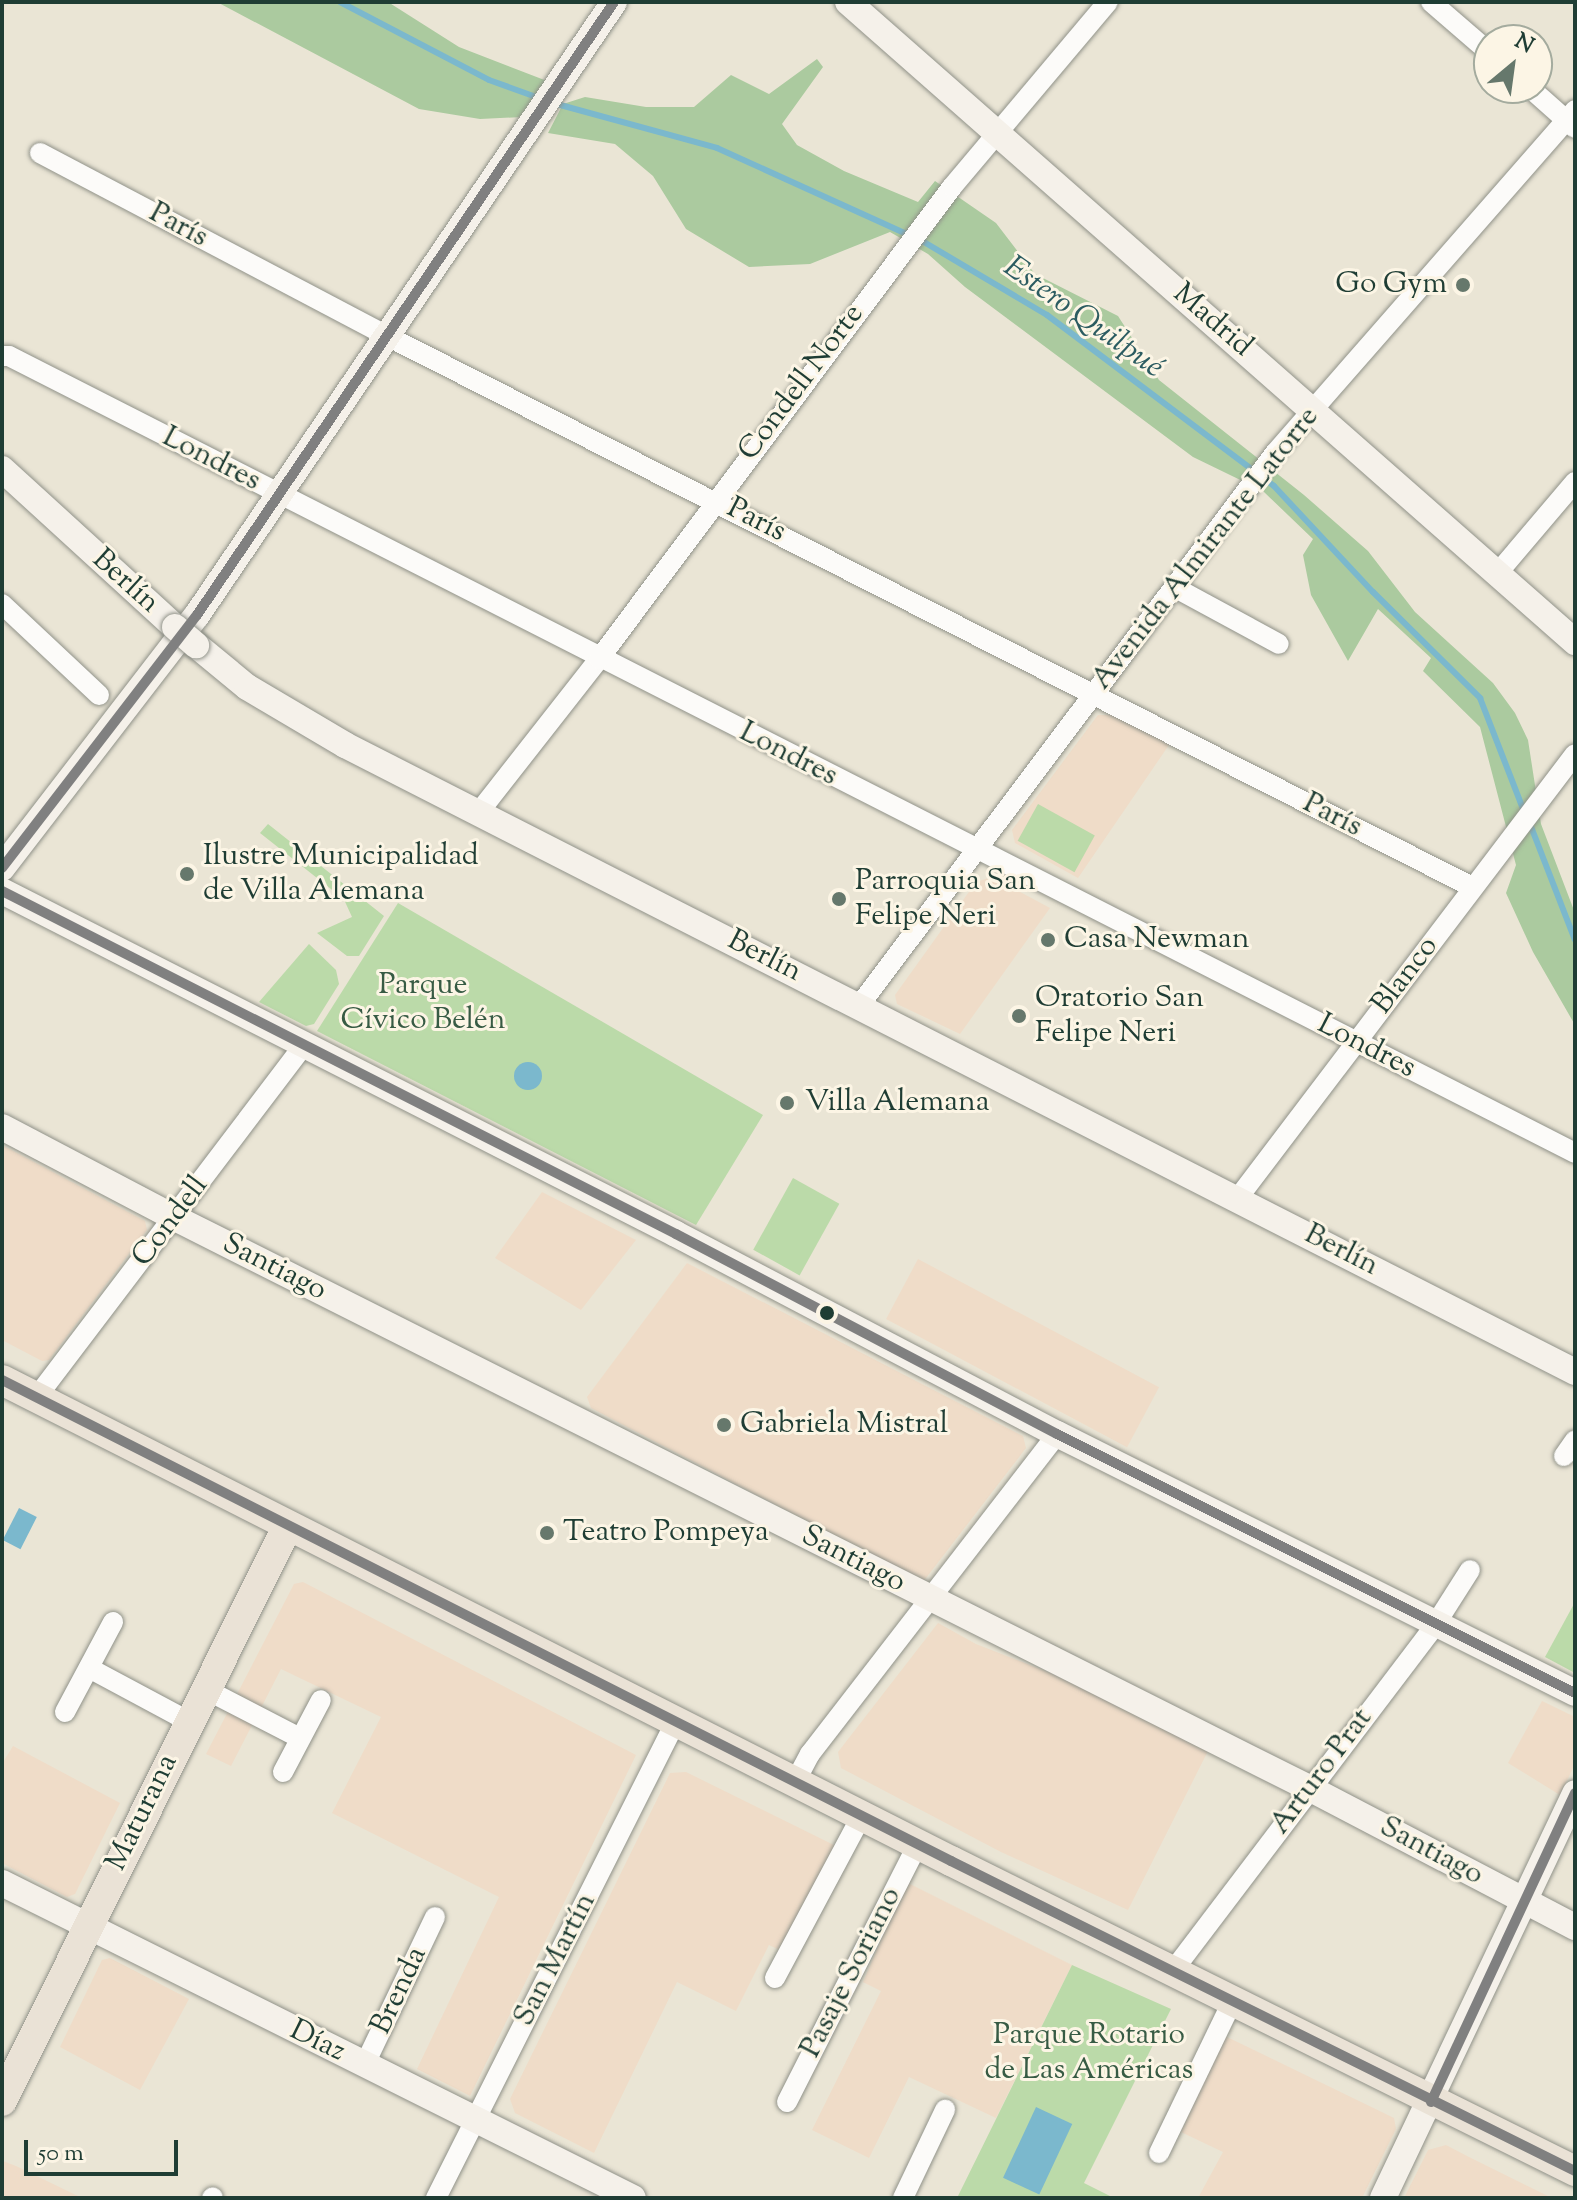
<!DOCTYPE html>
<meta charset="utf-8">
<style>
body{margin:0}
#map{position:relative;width:1577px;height:2200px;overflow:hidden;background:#eae5d5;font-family:"Sorts Mill Goudy",serif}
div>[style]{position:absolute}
.built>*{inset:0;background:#efdcc8;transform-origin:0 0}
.green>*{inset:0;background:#bbdaa9;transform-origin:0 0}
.forest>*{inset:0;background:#abca9f}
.water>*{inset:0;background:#7bb8cd;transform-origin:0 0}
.round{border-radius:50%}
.stream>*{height:6px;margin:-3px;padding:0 3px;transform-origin:3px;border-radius:3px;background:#7bb8cd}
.roads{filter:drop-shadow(0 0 2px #909289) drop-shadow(0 0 2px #909289)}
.street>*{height:20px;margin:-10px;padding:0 10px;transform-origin:10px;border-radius:10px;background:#fcfbf9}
.secondary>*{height:26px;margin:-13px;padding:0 13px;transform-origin:13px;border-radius:13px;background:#f5f1ea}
.primary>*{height:30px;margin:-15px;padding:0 15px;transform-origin:15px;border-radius:15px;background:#eae2d6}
.bridges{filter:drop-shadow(0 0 2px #909289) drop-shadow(0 0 2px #909289)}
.secondary-bridge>*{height:26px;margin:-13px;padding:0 13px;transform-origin:13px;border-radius:13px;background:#f5f1ea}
.bus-1>*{height:10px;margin:-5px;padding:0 5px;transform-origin:5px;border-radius:5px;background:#808080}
.dots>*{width:22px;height:22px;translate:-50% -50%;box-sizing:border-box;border:4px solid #fcf5e5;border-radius:50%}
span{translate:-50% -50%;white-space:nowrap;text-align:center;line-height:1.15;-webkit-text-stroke:6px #fcf5e5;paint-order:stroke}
.street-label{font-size:30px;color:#1f3d34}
.poi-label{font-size:30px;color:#1f3d34}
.right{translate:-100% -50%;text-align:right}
.left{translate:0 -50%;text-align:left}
.park-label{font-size:30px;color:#375b44}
.water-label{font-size:32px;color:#2c5c61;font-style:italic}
.frame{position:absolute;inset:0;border:4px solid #1f3d34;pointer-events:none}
.north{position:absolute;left:1473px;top:24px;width:80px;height:80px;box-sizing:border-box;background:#fcf5e5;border:2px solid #a4ab9e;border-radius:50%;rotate:29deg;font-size:22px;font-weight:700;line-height:32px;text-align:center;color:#1f3d34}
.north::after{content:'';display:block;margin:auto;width:28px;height:36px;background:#66786c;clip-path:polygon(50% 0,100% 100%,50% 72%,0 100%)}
.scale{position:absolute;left:24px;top:2140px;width:154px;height:36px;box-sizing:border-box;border:4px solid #1f3d34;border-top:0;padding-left:10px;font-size:24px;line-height:28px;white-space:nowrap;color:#1f3d34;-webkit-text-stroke:6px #fcf5e5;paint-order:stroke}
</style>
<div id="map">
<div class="built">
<i style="clip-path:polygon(1098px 715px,1114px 715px,1171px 742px,1078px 878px,1015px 843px,1012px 830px)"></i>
<i style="clip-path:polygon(992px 877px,1050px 908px,960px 1034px,897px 1004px,895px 995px,976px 882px)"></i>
<i style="clip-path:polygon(2px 1145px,145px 1221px,147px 1230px,49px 1360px,42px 1361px,2px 1340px)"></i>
<i style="clip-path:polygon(542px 1192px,636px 1240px,581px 1310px,495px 1258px)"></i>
<i style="left:918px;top:1259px;width:273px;height:68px;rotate:28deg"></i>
<i style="clip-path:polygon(687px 1263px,1023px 1436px,1026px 1448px,923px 1582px,591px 1408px,587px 1397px)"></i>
<i style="clip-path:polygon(303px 1582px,636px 1755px,470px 2096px,417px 2069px,499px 1897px,332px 1813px,381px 1717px,281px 1669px,231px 1766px,206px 1754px,294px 1584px)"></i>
<i style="clip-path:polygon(938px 1623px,976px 1644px,1058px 1676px,1208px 1751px,1128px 1910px,1001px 1852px,841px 1768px,838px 1752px)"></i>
<i style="clip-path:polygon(1542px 1701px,1575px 1717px,1575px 1764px,1560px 1795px,1508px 1763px)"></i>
<i style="clip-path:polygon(13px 1746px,120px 1803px,75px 1894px,67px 1897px,2px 1863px,2px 1764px)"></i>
<i style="clip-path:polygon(686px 1772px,840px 1848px,786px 1953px,769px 1945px,736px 2011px,677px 1982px,594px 2153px,515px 2113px,510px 2099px,670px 1773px)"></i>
<i style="clip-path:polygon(906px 1882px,1072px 1965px,996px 2118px,909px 2077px,869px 2158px,812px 2130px,881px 1991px,863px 1982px)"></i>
<i style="clip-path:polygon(110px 1958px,189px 1999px,140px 2090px,60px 2047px,102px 1960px)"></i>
<i style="clip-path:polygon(1225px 2036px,1394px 2118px,1396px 2129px,1362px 2198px,1198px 2198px,1223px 2152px,1181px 2132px)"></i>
<i style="clip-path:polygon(1446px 2145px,1469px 2157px,1552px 2198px,1404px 2198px,1428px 2150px)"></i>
<i style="clip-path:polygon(3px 2161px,16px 2166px,82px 2198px,2px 2198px)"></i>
</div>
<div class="green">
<i style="left:1038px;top:804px;width:65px;height:42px;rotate:29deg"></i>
<i style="clip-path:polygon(268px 824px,384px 916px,359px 956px,347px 956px,317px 933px,352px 917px,341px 893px,336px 893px,260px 833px)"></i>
<i style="clip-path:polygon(398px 903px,763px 1115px,696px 1225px,317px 1031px)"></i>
<i style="clip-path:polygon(309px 944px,336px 970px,339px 984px,314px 1024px,306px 1026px,259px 1002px)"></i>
<i style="left:793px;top:1178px;width:53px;height:82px;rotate:29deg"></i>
<i style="clip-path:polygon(1575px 1602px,1575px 1673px,1545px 1657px)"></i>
<i style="clip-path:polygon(1072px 1965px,1171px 2009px,1084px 2183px,1114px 2198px,957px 2198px)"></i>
</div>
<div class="forest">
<i style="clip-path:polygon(217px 2px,388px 2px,459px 47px,547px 81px,522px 117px,480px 119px,419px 109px)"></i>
<i style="clip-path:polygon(817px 59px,823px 67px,782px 124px,797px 145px,844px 171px,918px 202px,935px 181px,996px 223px,1035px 274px,1118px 316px,1159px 380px,1304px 495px,1368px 551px,1415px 612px,1493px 683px,1515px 713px,1528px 740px,1541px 824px,1575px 913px,1575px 1025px,1533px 952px,1506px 893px,1516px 865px,1480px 727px,1423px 671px,1431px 658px,1378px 609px,1348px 661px,1311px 595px,1303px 555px,1313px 539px,1263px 491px,1193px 457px,965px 287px,928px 254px,890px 232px,810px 264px,749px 267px,686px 229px,653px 176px,615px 144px,548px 133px,563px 104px,585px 97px,646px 107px,694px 107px,731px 75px,769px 94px)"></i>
</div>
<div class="water">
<i class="round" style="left:514px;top:1062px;width:28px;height:28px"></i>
<i style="left:19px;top:1508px;width:20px;height:36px;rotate:27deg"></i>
<i style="left:1036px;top:2107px;width:40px;height:78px;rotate:25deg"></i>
</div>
<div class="stream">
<i style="left:340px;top:2px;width:168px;rotate:27.6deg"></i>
<i style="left:489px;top:80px;width:53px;rotate:19.8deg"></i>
<i style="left:553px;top:103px;width:170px;rotate:15.3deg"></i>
<i style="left:717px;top:148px;width:227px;rotate:24.4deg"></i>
<i style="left:924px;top:242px;width:143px;rotate:30.7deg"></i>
<i style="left:1047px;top:315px;width:284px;rotate:37deg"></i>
<i style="left:1274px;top:486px;width:145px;rotate:47deg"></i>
<i style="left:1373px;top:592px;width:151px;rotate:44.7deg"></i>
<i style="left:1480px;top:698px;width:124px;rotate:68.8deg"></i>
<i style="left:1530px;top:824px;width:124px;rotate:68.8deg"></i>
</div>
<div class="roads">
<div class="street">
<i style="left:1431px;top:2px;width:77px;rotate:40.8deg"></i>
<i style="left:1530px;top:88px;width:60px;rotate:41.6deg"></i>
<i style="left:40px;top:153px;width:395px;rotate:27.8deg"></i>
<i style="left:389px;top:337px;width:1215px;rotate:26.92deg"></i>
<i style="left:2px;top:356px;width:7px"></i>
<i style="left:9px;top:356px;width:1757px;rotate:26.97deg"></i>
<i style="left:1496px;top:575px;width:122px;rotate:-49.7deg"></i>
<i style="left:1174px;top:587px;width:119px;rotate:28.5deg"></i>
<i style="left:2px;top:604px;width:133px;rotate:43.2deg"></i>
<i style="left:479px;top:812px;width:194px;rotate:-51.9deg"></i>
<i style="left:599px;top:659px;width:589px;rotate:-53.21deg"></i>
<i style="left:952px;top:187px;width:242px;rotate:-49.9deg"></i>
<i style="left:859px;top:1006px;width:692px;rotate:-53.05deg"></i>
<i style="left:1275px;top:453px;width:456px;rotate:-48.8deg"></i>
<i style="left:1238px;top:1198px;width:557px;rotate:-52.8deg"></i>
<i style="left:36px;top:1398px;width:443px;rotate:-52.8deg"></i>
<i style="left:1564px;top:1456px;width:19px;rotate:-55deg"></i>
<i style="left:89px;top:1668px;width:112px;rotate:28.2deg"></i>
<i style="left:205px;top:1689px;width:107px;rotate:27.3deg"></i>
<i style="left:65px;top:1712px;width:102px;rotate:-61.9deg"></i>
<i style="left:283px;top:1772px;width:81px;rotate:-62.2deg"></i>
<i style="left:795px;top:1782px;width:32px;rotate:-62deg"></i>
<i style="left:810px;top:1754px;width:404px;rotate:-52.3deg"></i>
<i style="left:1172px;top:1972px;width:435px;rotate:-52.8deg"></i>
<i style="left:1435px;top:1625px;width:65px;rotate:-57.5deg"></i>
<i style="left:775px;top:1978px;width:185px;rotate:-61.9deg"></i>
<i style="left:364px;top:2066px;width:165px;rotate:-64.5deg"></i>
<i style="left:787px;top:2102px;width:289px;rotate:-63.1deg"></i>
<i style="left:1159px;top:2153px;width:168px;rotate:-64.2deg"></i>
<i style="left:212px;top:2198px;width:1px;rotate:-45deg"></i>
<i style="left:436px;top:2198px;width:534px;rotate:-63.29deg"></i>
<i style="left:903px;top:2198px;width:98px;rotate:-64.5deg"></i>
</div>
<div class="secondary">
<i style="left:848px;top:2px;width:969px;rotate:41.36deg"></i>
<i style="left:2px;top:469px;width:234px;rotate:42.4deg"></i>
<i style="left:196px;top:645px;width:66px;rotate:39.5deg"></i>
<i style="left:247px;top:687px;width:114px;rotate:30.6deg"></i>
<i style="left:345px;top:745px;width:1381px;rotate:27.01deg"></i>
<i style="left:2px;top:868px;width:319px;rotate:-52.4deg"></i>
<i style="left:197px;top:615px;width:741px;rotate:-55.77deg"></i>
<i style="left:2px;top:891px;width:756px;rotate:26.97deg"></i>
<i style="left:676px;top:1234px;width:430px;rotate:27.7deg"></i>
<i style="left:1057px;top:1434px;width:579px;rotate:26.57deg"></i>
<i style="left:2px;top:1127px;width:195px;rotate:27.7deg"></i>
<i style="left:175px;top:1218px;width:1269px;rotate:26.69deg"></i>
<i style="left:1309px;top:1788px;width:300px;rotate:27.6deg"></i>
<i style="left:2px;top:1883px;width:705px;rotate:26.53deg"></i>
<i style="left:1383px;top:2198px;width:448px;rotate:-64.6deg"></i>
</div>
<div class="primary">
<i style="left:2px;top:1380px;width:1064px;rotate:26.88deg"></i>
<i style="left:951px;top:1861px;width:697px;rotate:26.42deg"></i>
<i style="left:2px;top:2101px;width:641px;rotate:-63.59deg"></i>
</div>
</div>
<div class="bridges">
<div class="secondary-bridge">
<i style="left:175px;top:627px;width:28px;rotate:41deg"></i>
</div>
</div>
<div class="bus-1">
<i style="left:2px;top:868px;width:319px;rotate:-52.4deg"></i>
<i style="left:197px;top:615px;width:741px;rotate:-55.77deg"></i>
<i style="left:2px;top:891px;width:756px;rotate:26.97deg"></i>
<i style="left:676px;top:1234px;width:430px;rotate:27.7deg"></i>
<i style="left:1057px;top:1434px;width:579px;rotate:26.57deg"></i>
<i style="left:2px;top:1380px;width:1064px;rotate:26.88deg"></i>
<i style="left:951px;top:1861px;width:697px;rotate:26.42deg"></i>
<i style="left:1431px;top:2102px;width:341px;rotate:-65deg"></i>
</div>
<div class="dots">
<i style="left:1463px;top:285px;background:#66786c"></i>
<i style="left:187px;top:874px;background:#66786c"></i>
<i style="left:839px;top:899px;background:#66786c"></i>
<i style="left:1048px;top:940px;background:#66786c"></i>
<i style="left:1019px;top:1016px;background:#66786c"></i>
<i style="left:787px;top:1103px;background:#66786c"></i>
<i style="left:827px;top:1313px;background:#1f3d34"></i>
<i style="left:724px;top:1425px;background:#66786c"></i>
<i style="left:547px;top:1533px;background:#66786c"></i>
</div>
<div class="street-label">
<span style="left:178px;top:226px;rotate:28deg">París</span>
<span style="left:1212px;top:321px;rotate:41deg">Madrid</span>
<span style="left:802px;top:383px;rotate:-53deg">Condell Norte</span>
<span style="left:211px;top:460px;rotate:27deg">Londres</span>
<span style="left:756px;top:521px;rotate:27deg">París</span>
<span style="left:1206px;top:549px;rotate:-52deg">Avenida Almirante Latorre</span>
<span style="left:125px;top:582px;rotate:42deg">Berlín</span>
<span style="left:788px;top:755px;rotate:27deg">Londres</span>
<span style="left:1332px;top:816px;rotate:27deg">París</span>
<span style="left:764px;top:957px;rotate:27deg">Berlín</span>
<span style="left:1406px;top:976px;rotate:-53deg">Blanco</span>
<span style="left:1366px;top:1047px;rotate:27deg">Londres</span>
<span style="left:171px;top:1222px;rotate:-53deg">Condell</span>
<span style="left:1341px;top:1251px;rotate:27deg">Berlín</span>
<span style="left:274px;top:1268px;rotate:27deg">Santiago</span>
<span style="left:853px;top:1560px;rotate:27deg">Santiago</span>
<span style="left:1322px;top:1772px;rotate:-53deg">Arturo Prat</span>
<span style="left:143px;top:1813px;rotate:-64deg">Maturana</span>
<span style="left:1431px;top:1852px;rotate:28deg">Santiago</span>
<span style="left:556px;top:1960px;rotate:-63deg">San Martín</span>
<span style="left:852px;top:1973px;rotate:-63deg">Pasaje Soriano</span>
<span style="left:400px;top:1991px;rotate:-65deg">Brenda</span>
<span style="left:317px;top:2042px;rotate:26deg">Díaz</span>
</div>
<div class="poi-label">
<span class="right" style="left:1447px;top:285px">Go Gym</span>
<span class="left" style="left:203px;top:874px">Ilustre Municipalidad<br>de Villa Alemana</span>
<span class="left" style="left:855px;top:899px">Parroquia San<br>Felipe Neri</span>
<span class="left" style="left:1064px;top:940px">Casa Newman</span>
<span class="left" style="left:1035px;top:1016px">Oratorio San<br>Felipe Neri</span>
<span class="left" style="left:805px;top:1103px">Villa Alemana</span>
<span class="left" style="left:740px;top:1425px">Gabriela Mistral</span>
<span class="left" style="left:563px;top:1533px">Teatro Pompeya</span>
</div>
<div class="park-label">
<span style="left:423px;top:1003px">Parque<br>Cívico Belén</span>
<span style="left:1089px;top:2053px">Parque Rotario<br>de Las Américas</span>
</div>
<div class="water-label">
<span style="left:1083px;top:318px;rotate:35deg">Estero Quilpué</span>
</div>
<div class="frame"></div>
<div class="north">N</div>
<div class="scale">50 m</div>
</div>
